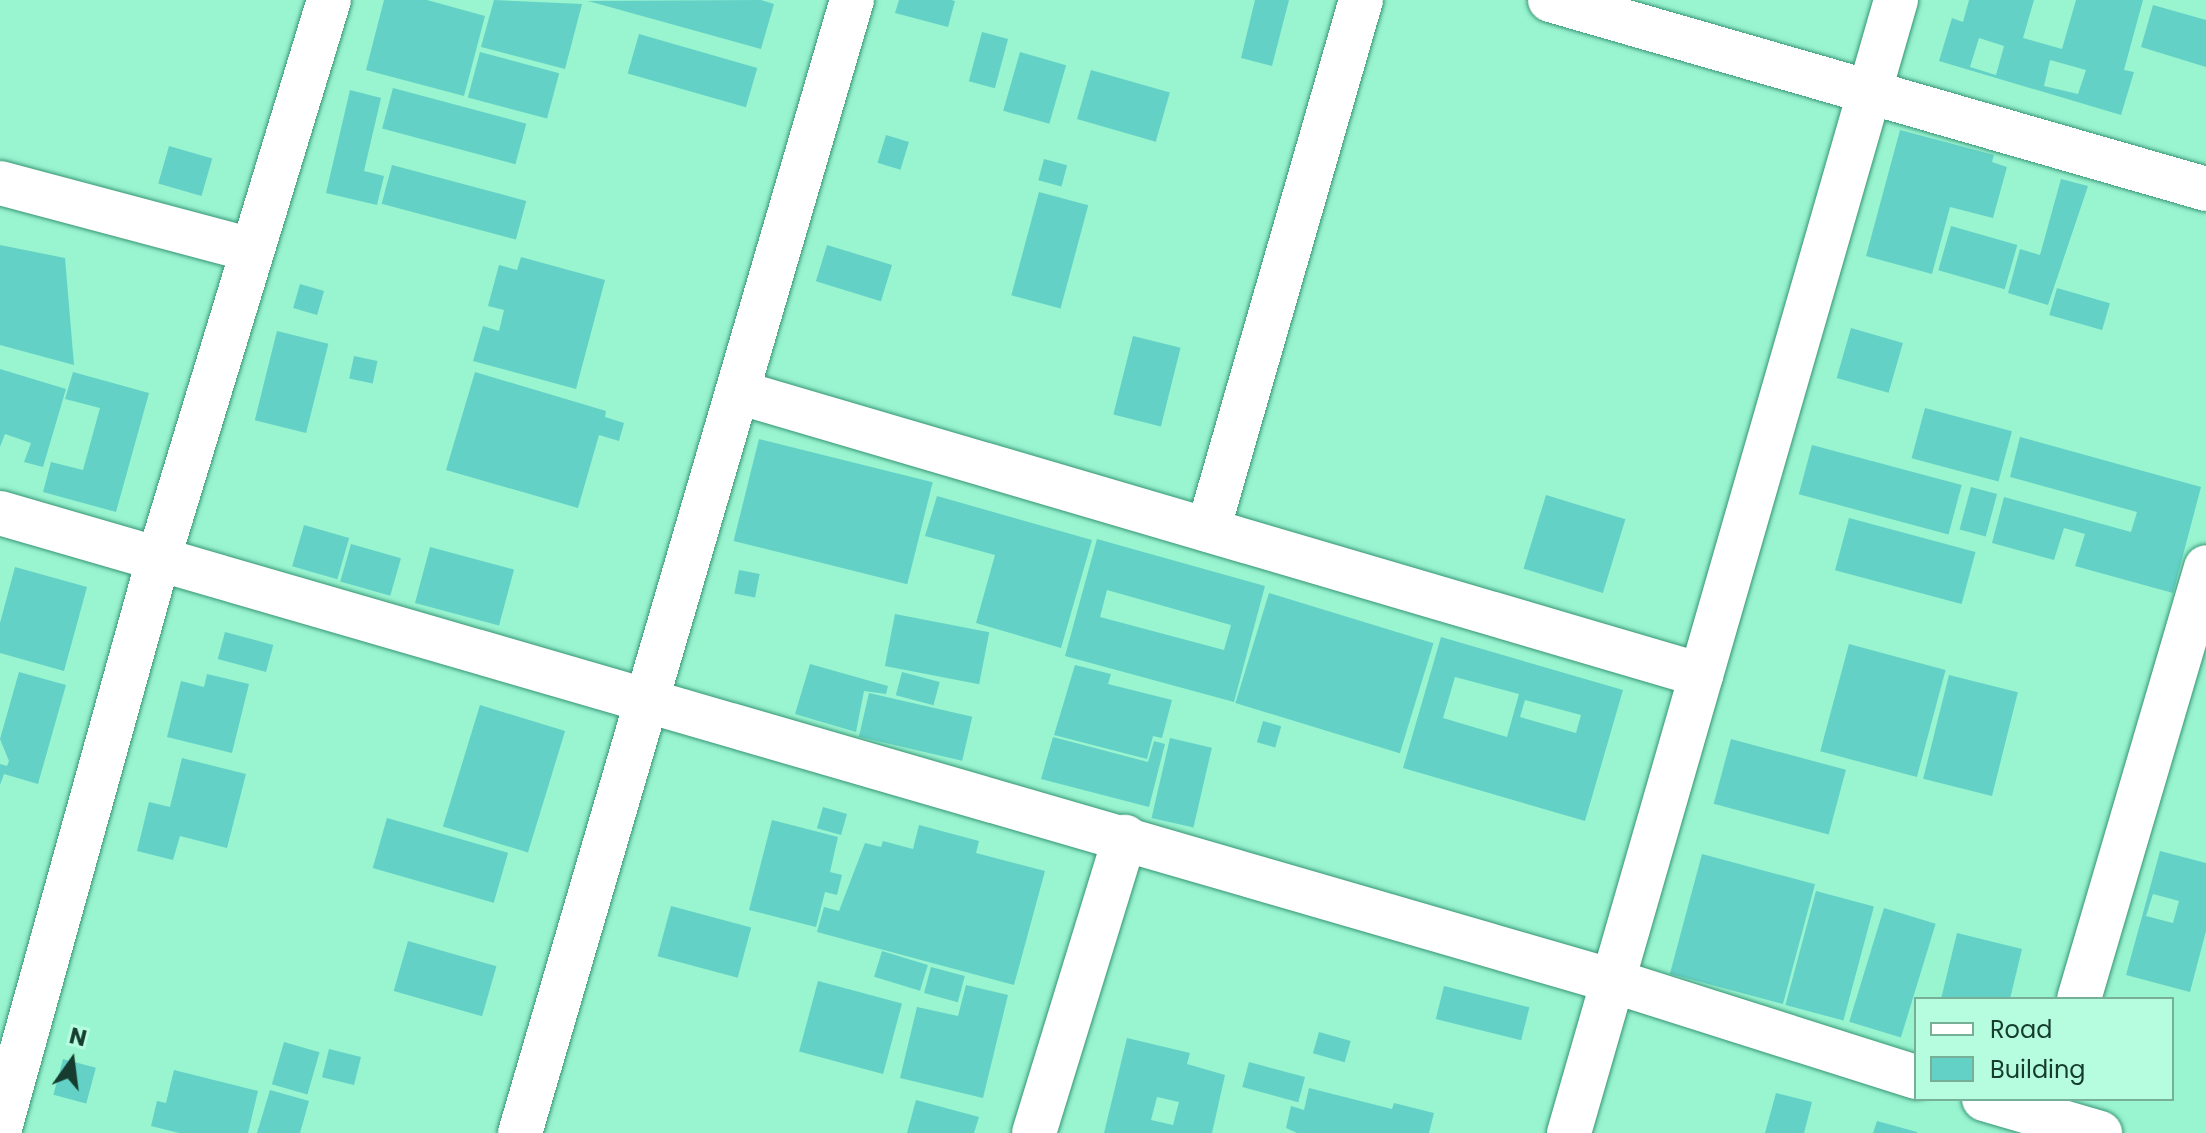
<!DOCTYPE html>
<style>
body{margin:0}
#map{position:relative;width:2206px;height:1133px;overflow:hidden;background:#99f4d0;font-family:Poppins,sans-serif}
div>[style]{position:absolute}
.building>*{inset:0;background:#64d1c6;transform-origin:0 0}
.roads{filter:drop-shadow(0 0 2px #379575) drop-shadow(0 0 2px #379575)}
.minor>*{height:44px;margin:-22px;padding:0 22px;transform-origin:22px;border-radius:22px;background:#fff}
span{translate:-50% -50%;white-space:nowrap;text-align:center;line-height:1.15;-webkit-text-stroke:8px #b6fde0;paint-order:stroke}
.legend{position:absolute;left:1914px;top:997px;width:260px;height:104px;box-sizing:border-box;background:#b6fde0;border:2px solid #76b099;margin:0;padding:10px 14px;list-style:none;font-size:24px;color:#153c2e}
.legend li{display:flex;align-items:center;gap:16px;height:40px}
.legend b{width:40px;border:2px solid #76b099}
.north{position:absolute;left:32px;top:1021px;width:80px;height:80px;-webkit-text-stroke:6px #b6fde0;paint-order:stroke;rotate:14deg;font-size:22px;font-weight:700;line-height:32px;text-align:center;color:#153c2e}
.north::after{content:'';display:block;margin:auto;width:28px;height:36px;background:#153c2e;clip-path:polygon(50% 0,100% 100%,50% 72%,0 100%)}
</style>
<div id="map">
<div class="building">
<i style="clip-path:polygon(384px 0,427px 0,485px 16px,464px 96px,366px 70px)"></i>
<i style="clip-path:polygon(494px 0,582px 4px,565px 69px,481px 47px)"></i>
<i style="clip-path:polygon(761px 0,774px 4px,761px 49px,588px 1px)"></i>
<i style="clip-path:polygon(899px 0,951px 0,955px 1px,948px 27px,895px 13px)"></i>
<i style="clip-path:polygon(1255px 0,1289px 0,1272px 66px,1241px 58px)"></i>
<i style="clip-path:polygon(evenodd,1969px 0,2034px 0,2023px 38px,2062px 49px,2076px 0,2143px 0,2124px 70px,2134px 72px,2121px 115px,1939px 61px,1952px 18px,1963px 22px,1969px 0,1979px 38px,2004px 46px,1996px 75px,1970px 67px,1979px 38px,1969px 0,2050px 60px,2086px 70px,2078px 94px,2044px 86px,2050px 60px)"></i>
<i style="clip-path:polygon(2153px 5px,2206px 20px,2206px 67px,2141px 47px)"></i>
<i style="left:982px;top:32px;width:27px;height:51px;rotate:15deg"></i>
<i style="left:639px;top:34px;width:123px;height:41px;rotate:16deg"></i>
<i style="left:480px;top:52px;width:82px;height:47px;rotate:15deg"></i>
<i style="left:1020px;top:52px;width:48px;height:61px;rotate:16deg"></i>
<i style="left:1091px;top:70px;width:82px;height:51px;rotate:16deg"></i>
<i style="left:393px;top:88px;width:138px;height:42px;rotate:15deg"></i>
<i style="clip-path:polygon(350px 90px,381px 98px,364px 171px,384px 176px,377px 205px,326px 193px)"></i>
<i style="clip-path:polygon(1900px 130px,1994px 155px,1992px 162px,2007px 167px,1993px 218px,1950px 207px,1932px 274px,1866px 256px)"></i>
<i style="left:886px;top:135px;width:24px;height:29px;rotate:17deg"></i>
<i style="left:169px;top:146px;width:45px;height:39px;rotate:16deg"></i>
<i style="left:1044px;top:159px;width:24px;height:22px;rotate:15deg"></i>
<i style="left:392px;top:165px;width:139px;height:40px;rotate:15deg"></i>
<i style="clip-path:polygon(2061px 179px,2088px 186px,2048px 305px,2008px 293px,2020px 249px,2040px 255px)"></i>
<i style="left:1039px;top:192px;width:51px;height:107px;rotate:15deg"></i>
<i style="left:1951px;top:226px;width:69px;height:46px;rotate:16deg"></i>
<i style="clip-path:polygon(0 245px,65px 258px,74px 365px,0 345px)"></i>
<i style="left:827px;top:245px;width:68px;height:38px;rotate:17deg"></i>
<i style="clip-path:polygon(521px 257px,605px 280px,576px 389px,473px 361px,483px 326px,499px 331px,504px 310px,488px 306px,499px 265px,517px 270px)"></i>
<i style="left:300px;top:284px;width:25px;height:25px;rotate:16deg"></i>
<i style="left:2057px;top:288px;width:55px;height:28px;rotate:16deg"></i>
<i style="left:1851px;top:328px;width:54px;height:52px;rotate:16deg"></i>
<i style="left:277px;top:331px;width:53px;height:92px;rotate:14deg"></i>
<i style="left:1133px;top:336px;width:49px;height:81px;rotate:14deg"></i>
<i style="left:354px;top:356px;width:24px;height:23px;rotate:12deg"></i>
<i style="clip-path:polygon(0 369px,66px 389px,43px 467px,24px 462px,31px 443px,5px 434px,0 447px)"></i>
<i style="clip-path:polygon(73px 372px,149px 393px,116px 512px,43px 492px,51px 462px,83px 470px,100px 408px,65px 399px)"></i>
<i style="clip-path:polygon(475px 372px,606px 411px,605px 417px,624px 423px,619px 441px,599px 435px,578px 508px,446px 470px)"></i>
<i style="left:1925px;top:408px;width:90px;height:52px;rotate:15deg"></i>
<i style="clip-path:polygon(2020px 437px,2201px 487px,2173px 593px,2075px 566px,2085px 534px,2064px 528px,2054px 560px,1992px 543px,2004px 497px,2131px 532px,2137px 512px,2010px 477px)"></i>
<i style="left:759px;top:439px;width:179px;height:105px;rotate:14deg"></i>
<i style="left:1812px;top:445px;width:155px;height:51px;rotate:15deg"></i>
<i style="left:1971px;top:487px;width:27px;height:44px;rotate:15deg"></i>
<i style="left:1546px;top:495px;width:83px;height:77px;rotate:17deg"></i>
<i style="clip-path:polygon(937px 496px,1092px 540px,1061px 648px,976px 623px,995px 555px,925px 536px)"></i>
<i style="left:1849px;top:518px;width:131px;height:54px;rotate:15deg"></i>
<i style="left:304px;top:525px;width:47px;height:43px;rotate:16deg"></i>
<i style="clip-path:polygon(evenodd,1097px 539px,1265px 586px,1234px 702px,1065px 656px,1097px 539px,1107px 590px,1231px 625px,1224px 650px,1100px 617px,1107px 590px)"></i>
<i style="left:351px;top:544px;width:52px;height:39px;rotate:16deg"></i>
<i style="left:430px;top:547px;width:87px;height:58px;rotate:15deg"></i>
<i style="clip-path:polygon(15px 567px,87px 587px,64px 671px,0 653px,0 623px)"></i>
<i style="left:739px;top:570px;width:21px;height:24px;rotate:11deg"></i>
<i style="left:1269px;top:593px;width:172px;height:115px;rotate:17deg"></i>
<i style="left:895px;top:614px;width:96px;height:53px;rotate:11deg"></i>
<i style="left:225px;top:632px;width:50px;height:28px;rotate:15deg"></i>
<i style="clip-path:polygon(evenodd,1441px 637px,1623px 690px,1585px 821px,1403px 768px,1441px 637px,1455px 677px,1519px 694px,1507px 737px,1443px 718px,1455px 677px,1441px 637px,1525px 700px,1581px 715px,1576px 733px,1520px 717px,1525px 700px)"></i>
<i style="left:1849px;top:644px;width:100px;height:111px;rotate:15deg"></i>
<i style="clip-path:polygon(810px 664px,888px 686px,886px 694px,864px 691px,856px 732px,795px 714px)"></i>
<i style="clip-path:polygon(1075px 665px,1111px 674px,1108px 684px,1172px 700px,1162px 738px,1153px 736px,1147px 759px,1054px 735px)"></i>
<i style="clip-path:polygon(19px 672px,66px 685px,38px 784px,4px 774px,0 785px,0 764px,7px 766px,9px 761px,0 739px)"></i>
<i style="left:902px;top:672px;width:39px;height:24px;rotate:15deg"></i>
<i style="clip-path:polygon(207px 674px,249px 684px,232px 753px,167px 737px,181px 681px,204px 687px)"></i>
<i style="left:1949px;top:675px;width:71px;height:107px;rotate:14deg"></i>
<i style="left:869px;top:693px;width:106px;height:45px;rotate:13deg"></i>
<i style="left:480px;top:705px;width:89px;height:127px;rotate:17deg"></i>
<i style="left:1263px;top:721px;width:19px;height:22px;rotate:16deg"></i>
<i style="clip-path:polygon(1053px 737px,1148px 762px,1154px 741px,1165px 744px,1149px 807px,1041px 779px)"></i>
<i style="left:1170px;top:738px;width:43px;height:82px;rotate:13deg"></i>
<i style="left:1731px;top:739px;width:119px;height:67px;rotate:15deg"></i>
<i style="clip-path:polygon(182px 758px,246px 774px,227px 848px,180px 836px,173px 860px,137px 851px,149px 802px,170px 807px)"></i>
<i style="left:823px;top:807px;width:25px;height:22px;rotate:16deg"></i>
<i style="left:387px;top:818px;width:126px;height:52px;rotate:16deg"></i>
<i style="clip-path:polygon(772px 820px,838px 837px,830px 872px,842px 875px,837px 895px,825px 892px,816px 927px,749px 910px)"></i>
<i style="clip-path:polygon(919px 825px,979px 841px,976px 853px,1045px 871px,1014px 985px,817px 932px,824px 907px,839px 911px,865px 843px,881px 847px,883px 841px,913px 849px)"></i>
<i style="clip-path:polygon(evenodd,2160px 851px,2206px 863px,2206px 931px,2190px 992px,2126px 975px,2160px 851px,2153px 894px,2179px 901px,2173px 923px,2146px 916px,2153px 894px)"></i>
<i style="left:1702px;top:854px;width:117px;height:124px;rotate:15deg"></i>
<i style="left:1816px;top:891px;width:60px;height:118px;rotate:15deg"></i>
<i style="left:671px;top:906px;width:83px;height:52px;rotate:15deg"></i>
<i style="left:1884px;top:908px;width:54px;height:119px;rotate:17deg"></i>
<i style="clip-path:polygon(1957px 933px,2022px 949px,2010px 999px,1941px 999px)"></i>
<i style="left:408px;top:941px;width:92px;height:52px;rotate:16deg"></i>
<i style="left:882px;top:951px;width:48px;height:27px;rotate:17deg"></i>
<i style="left:931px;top:967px;width:35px;height:27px;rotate:15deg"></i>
<i style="left:818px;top:981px;width:87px;height:73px;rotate:15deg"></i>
<i style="clip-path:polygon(966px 985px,1008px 995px,983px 1098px,900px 1078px,917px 1007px,958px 1016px)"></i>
<i style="left:1444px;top:986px;width:88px;height:34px;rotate:14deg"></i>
<i style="left:1319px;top:1032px;width:33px;height:22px;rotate:16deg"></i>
<i style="clip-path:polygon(evenodd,1127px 1038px,1190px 1053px,1187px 1064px,1225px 1075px,1212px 1133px,1104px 1133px,1127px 1038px,1157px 1097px,1179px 1102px,1173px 1125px,1151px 1120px,1157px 1097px)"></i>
<i style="left:284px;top:1042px;width:37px;height:44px;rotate:16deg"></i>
<i style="left:329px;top:1049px;width:33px;height:29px;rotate:14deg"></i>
<i style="left:63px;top:1059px;width:34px;height:37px;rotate:15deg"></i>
<i style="left:1249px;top:1062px;width:58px;height:26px;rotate:15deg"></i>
<i style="clip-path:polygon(174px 1070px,258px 1091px,248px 1133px,179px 1133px,151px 1126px,157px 1101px,166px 1103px)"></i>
<i style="clip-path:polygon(1309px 1088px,1392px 1109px,1394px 1103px,1434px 1113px,1429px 1133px,1297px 1133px,1286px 1128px,1291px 1106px,1304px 1110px)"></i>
<i style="clip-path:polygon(270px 1090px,309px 1101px,300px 1133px,257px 1133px)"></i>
<i style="clip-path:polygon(1776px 1093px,1812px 1102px,1804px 1133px,1765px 1133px)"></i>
<i style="clip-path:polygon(916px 1100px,979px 1117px,974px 1133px,907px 1133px)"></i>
<i style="clip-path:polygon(1877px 1121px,1917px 1132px,1917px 1133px,1873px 1133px)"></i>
</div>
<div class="roads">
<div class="minor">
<i style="left:1550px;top:0;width:683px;rotate:16.07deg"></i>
<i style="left:0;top:183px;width:261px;rotate:14.9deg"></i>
<i style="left:738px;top:392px;width:1004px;rotate:16.38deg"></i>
<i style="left:0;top:513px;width:1680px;rotate:16.18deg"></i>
<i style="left:1613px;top:981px;width:318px;rotate:17.6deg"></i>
<i style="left:1208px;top:530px;width:552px;rotate:-73.9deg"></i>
<i style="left:2079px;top:999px;width:450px;rotate:-73.6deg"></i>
<i style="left:1984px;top:1099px;width:121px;rotate:16.3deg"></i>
<i style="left:0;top:1128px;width:593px;rotate:-74.44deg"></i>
<i style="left:159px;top:557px;width:582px;rotate:-73.03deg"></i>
<i style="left:520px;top:1133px;width:1181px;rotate:-73.67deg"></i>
<i style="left:1034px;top:1133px;width:310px;rotate:-72.9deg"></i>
<i style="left:1569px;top:1133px;width:1179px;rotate:-73.9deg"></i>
</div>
</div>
<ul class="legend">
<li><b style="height:10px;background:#fff"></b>Road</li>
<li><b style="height:22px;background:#64d1c6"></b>Building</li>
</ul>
<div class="north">N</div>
</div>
